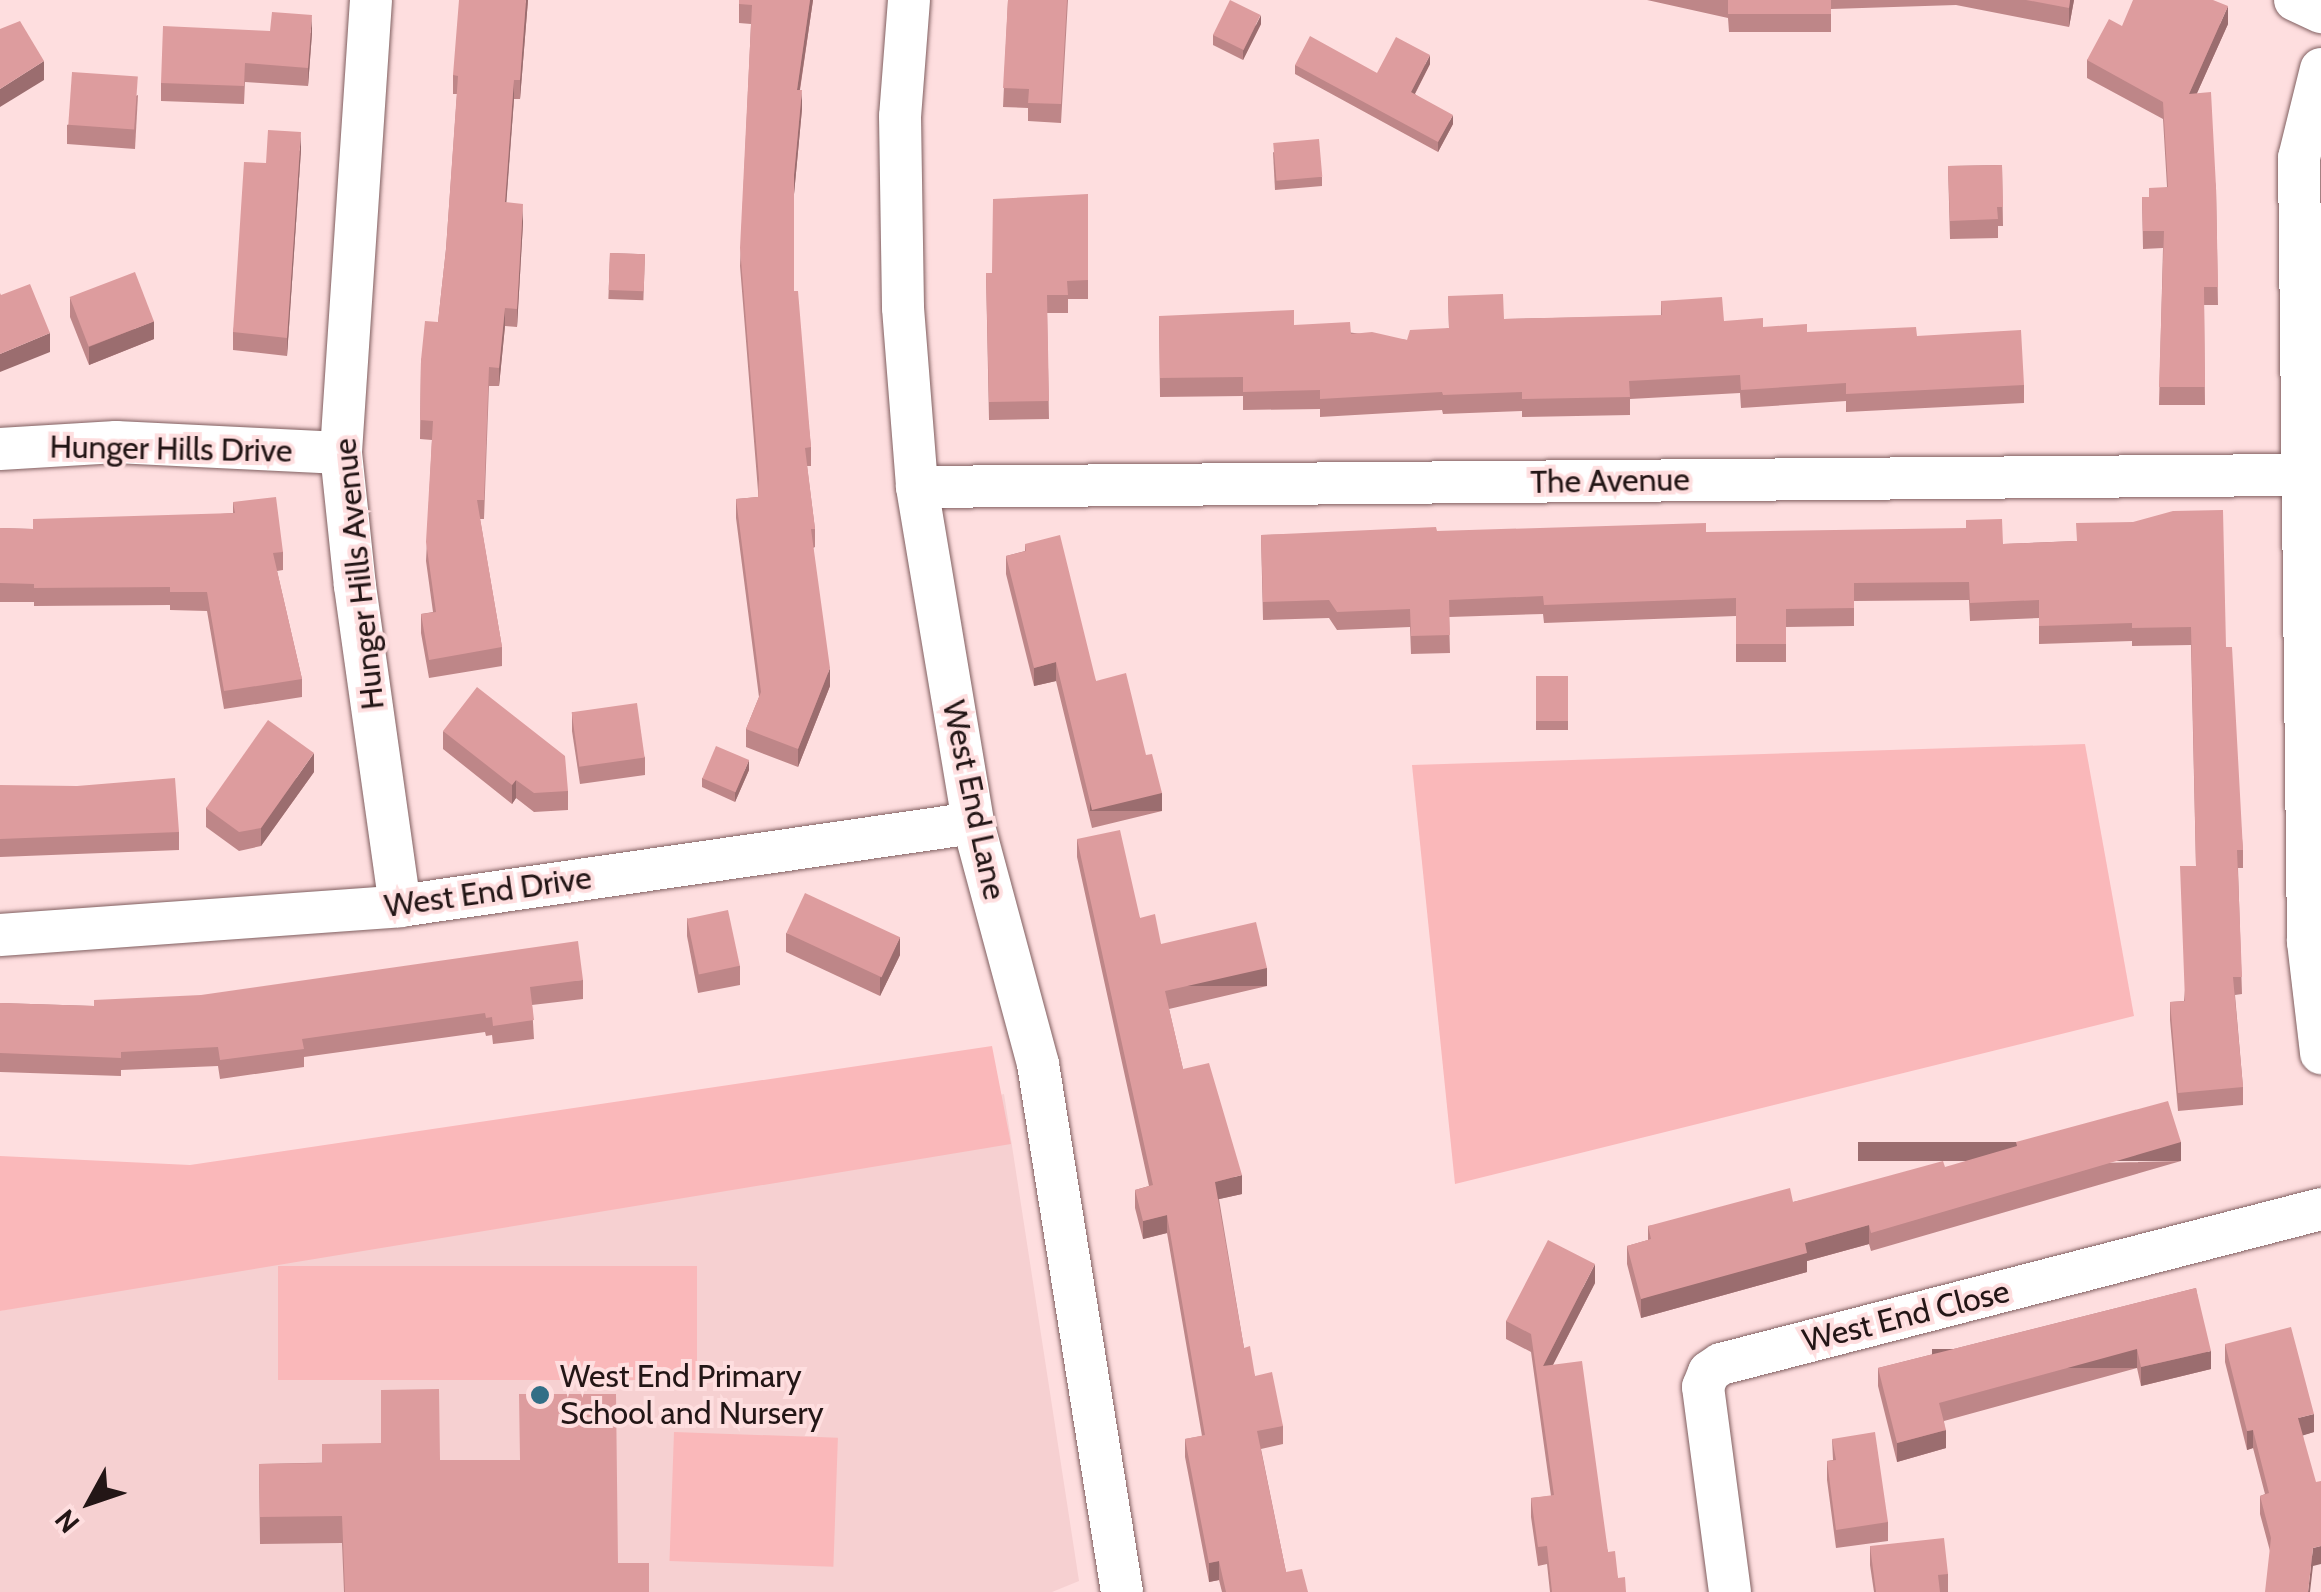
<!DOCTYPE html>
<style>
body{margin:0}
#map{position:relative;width:2321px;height:1592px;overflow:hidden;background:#fededf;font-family:Cabin,sans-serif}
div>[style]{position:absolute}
.built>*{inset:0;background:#f6d0d1}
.green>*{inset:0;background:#fab8ba;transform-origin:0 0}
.roads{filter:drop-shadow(0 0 2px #805f60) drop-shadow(0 0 2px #805f60)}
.minor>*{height:42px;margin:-21px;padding:0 21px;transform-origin:21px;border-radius:21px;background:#fff}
.wall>*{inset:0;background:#be8688;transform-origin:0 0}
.shaded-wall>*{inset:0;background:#9b6d6f;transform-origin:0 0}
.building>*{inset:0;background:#dd9c9e;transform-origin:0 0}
.dots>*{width:28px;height:28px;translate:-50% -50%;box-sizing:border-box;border:5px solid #fededf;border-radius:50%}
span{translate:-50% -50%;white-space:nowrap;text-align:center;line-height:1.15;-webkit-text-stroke:8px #fededf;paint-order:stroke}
.street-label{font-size:32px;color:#231616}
.poi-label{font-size:32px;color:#231616}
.left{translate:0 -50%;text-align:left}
.north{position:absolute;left:40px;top:1452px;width:100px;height:100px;-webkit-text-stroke:8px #fededf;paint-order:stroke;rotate:230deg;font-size:28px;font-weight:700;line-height:40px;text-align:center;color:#231616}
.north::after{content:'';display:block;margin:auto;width:35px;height:45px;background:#231616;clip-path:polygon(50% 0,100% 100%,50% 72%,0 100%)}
</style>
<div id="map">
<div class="built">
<i style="clip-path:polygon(1004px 1094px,1079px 1581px,1052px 1592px,0 1592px,0 1311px)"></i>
</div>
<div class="green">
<i style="clip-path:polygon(2085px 744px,2134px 1016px,1455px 1184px,1412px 765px)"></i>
<i style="clip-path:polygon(992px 1046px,1011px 1144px,0 1311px,0 1156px,190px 1165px)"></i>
<i style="left:278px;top:1266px;width:419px;height:114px"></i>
<i style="left:674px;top:1432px;width:164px;height:129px;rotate:2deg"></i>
</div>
<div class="roads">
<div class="minor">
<i style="left:371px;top:0;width:454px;rotate:93.8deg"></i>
<i style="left:341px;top:453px;width:134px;rotate:84deg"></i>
<i style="left:355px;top:586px;width:323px;rotate:82deg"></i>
<i style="left:909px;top:0;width:116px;rotate:94.4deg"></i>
<i style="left:900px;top:116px;width:192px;rotate:89.1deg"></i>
<i style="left:903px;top:308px;width:180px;rotate:85.5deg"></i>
<i style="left:917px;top:487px;width:341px;rotate:80.5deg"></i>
<i style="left:973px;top:823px;width:250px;rotate:74.9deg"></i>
<i style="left:1038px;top:1064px;width:535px;rotate:80.96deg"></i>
<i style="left:2295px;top:0;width:29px;rotate:25deg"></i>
<i style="left:2321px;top:69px;width:92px;rotate:103.9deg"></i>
<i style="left:2299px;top:158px;width:784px;rotate:89.34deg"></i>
<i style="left:2308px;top:942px;width:112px;rotate:83.3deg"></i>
<i style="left:0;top:449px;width:116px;rotate:-3.5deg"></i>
<i style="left:116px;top:442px;width:225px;rotate:2.8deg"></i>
<i style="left:917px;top:487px;width:1385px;rotate:-0.5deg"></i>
<i style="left:0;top:935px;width:401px;rotate:-4.1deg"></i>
<i style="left:400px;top:906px;width:579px;rotate:-8.24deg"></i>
<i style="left:1730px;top:1592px;width:207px;rotate:-97.5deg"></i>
<i style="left:1703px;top:1387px;width:16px;rotate:-68deg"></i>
<i style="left:1709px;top:1372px;width:14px;rotate:-34deg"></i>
<i style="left:1721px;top:1364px;width:620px;rotate:-14.48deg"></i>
</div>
</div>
<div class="wall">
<i style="clip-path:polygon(528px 0,520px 99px,514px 99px,506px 203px,523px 223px,517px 327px,505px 326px,499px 386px,489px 386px,484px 519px,480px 519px,502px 647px,502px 666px,429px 678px,421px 633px,421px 614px,433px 612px,426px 561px,432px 440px,420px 439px,421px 360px,438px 322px,446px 249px,457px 94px,453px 94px,453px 75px)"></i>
<i style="clip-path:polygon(739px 0,813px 0,800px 90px,802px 109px,794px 194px,794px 291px,811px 447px,811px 466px,807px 466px,815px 529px,815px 547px,813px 548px,830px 686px,798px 767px,746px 747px,746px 729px,759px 697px,736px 518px,736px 499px,758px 497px,758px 491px,740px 266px,751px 24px,739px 23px)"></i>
<i style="clip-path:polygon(1008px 0,1068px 0,1061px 123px,1028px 121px,1028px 108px,1003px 107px)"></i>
<i style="clip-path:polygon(1647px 0,2074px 0,2069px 27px,1956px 5px,1831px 9px,1831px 32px,1729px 32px,1728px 18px)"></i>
<i style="clip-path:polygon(1261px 24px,1243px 60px,1213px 45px,1213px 35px)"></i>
<i style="clip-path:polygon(2228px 24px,2197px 93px,2216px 187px,2218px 305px,2204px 305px,2205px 405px,2159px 405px,2163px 248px,2143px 249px,2142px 197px,2149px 197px,2167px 187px,2163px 119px,2087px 78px,2087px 60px,2122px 26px)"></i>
<i style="clip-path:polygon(270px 31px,312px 33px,308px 86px,245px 82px,244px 104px,161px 101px,161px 83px)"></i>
<i style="clip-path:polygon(1430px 64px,1415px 94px,1453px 124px,1438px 152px,1295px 74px,1295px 65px,1377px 73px)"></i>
<i style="clip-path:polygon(138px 95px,135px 149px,67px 144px,67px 125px)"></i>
<i style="clip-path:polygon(301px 150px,287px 356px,233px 350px,233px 332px,266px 163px)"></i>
<i style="clip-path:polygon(1273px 152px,1322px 177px,1322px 186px,1275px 190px)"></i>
<i style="clip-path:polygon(2002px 165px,2003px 226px,1998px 226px,1998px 238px,1950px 239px,1948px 166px)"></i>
<i style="clip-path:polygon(1088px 194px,1088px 299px,1068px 299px,1068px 313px,1047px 313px,1049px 419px,989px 420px,986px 273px,992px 273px)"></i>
<i style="left:610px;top:253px;width:35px;height:46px;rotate:2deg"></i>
<i style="clip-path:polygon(1448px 296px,1504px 319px,1661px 316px,1661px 301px,1724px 321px,1763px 327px,1807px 332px,1917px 336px,2024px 385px,2024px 403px,1846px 412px,1846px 401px,1741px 408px,1740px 393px,1630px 399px,1630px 415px,1522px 417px,1522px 411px,1443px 414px,1442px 410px,1320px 417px,1320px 409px,1243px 410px,1243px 396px,1160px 397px,1159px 316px,1294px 325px,1407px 340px,1449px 328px)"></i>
<i style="clip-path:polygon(70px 298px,154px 339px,89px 365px,70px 317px)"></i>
<i style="clip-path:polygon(233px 502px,283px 552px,283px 570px,277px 571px,302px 679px,302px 697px,224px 709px,207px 611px,170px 610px,170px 605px,34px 606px,34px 602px,0 602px,0 528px,33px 529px,233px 513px)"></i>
<i style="clip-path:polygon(1437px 531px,1706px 532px,2003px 544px,2076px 541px,2226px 647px,2243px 850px,2243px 868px,2238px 868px,2242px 994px,2235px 995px,2243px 1087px,2243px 1105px,2178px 1111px,2170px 1020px,2170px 1002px,2184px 1001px,2196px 866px,2191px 645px,2132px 646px,2132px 641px,2039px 644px,2039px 618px,1970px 621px,1969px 600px,1854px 601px,1854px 626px,1786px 627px,1786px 662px,1736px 662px,1736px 616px,1544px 623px,1543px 614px,1449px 617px,1450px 653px,1411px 654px,1410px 627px,1337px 630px,1329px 618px,1263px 620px,1261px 535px)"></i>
<i style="clip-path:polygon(1025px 544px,1096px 681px,1162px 811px,1092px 828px,1056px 681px,1034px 686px,1006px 574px,1006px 556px,1025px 551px)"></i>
<i style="left:1536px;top:676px;width:32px;height:54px"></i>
<i style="clip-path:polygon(572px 712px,645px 757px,645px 775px,580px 784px,572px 731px)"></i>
<i style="clip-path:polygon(443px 731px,568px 791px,568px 810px,534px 812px,516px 798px,512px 804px,443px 749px)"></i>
<i style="clip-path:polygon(749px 770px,735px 802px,702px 787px,702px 778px)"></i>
<i style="clip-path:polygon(314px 772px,261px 846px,239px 851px,206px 827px,206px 808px)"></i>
<i style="clip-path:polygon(0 785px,179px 832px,179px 850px,0 857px)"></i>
<i style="clip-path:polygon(1077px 839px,1161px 944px,1267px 986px,1169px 1009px,1183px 1069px,1242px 1194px,1219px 1199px,1244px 1348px,1255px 1376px,1283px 1426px,1283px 1444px,1261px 1449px,1286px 1572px,1308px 1592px,1222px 1592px,1219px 1580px,1209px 1582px,1185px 1457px,1185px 1439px,1202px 1436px,1167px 1233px,1143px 1239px,1135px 1208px,1135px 1190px,1149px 1186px,1077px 857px)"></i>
<i style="clip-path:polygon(687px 918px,740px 966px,740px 985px,698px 993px,687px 936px)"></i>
<i style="clip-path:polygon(786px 933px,900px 955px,880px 996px,786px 952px)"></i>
<i style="clip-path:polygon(583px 980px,583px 999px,532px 1005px,534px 1039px,493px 1044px,492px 1035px,486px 1036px,485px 1032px,304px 1057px,304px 1067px,220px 1079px,218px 1066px,121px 1070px,121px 1076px,0 1072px,0 1003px,94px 1006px)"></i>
<i style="clip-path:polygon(2181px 1161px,1871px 1251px,1869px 1244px,1807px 1261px,1807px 1272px,1641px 1318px,1627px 1264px,1627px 1246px,1648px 1240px,1648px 1226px,1793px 1202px,1945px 1167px)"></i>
<i style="clip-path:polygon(1595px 1283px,1553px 1365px,1608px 1552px,1618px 1578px,1626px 1592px,1550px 1592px,1547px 1564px,1538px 1566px,1531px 1517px,1531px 1498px,1551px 1496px,1531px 1352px,1506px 1339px,1506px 1321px)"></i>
<i style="clip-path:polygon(2196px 1288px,2211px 1369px,2141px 1386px,2137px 1368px,1944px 1421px,1946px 1448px,1897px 1462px,1878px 1386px,1878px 1368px)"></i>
<i style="clip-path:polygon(2225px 1344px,2314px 1432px,2303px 1435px,2313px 1566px,2270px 1551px,2260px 1514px,2260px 1496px,2265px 1494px,2253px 1448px,2247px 1450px,2225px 1362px)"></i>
<i style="clip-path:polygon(1832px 1439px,1888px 1522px,1888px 1541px,1836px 1548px,1827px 1480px,1827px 1461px,1833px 1460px)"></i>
<i style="clip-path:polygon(440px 1460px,618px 1563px,649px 1592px,344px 1592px,342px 1543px,260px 1544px,259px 1464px)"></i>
<i style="clip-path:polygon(1870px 1546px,1948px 1574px,1948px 1592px,1874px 1592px,1870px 1565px)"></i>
</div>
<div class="shaded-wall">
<i style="clip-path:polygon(526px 0,528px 0,520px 99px,520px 80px)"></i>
<i style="clip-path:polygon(810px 0,813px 0,797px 108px,797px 90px)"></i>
<i style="clip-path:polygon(2070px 0,2074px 0,2069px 27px,2069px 8px)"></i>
<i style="clip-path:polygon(2228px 6px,2228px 24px,2189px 111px,2189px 94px)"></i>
<i style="clip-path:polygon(312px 15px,312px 33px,308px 86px,308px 68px)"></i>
<i style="clip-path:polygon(1261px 15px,1261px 24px,1243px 60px,1243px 51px)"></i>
<i style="clip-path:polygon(1430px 55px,1430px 64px,1411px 101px,1411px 92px)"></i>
<i style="clip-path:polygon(44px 61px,44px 80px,0 107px,0 89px)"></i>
<i style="clip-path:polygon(514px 80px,514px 99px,505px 221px,505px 202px)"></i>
<i style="clip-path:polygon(802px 90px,802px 109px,794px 194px,794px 175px)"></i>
<i style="clip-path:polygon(1453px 115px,1453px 124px,1438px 152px,1438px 142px)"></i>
<i style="clip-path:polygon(301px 132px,301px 150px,287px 356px,287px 338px)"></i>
<i style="clip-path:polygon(523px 204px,523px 223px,517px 327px,517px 309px)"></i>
<i style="clip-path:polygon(505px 308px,505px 326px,499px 386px,499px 368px)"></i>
<i style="clip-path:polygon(154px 321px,154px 339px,89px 365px,89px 347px)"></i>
<i style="clip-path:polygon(50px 333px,50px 352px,0 372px,0 354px)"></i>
<i style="clip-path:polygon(1056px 662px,1056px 681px,1034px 686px,1034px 668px)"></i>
<i style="clip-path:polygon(830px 668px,830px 686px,798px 767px,798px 749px)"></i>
<i style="clip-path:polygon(314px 753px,314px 772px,261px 846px,261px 828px)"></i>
<i style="clip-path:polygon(749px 760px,749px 770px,735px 802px,735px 793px)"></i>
<i style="clip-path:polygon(516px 780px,516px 798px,512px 804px,512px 785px)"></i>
<i style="left:1162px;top:793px;width:18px;height:72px;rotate:90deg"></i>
<i style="clip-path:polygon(900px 937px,900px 955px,880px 996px,880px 978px)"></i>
<i style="left:1267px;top:968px;width:18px;height:105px;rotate:90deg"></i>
<i style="left:2181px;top:1142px;width:19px;height:323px;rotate:90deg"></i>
<i style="clip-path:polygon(1242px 1175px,1242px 1194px,1215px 1200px,1215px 1182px)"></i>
<i style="clip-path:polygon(1167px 1215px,1167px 1233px,1143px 1239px,1143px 1221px)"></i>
<i style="clip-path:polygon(1869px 1225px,1869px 1244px,1807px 1261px,1807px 1272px,1641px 1318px,1641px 1299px,1805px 1243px)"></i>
<i style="clip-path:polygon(1595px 1264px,1595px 1283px,1543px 1384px,1543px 1366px)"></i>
<i style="left:2137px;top:1349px;width:19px;height:205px;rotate:90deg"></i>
<i style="clip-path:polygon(2211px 1351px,2211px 1369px,2141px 1386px,2141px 1367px)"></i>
<i style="clip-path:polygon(2314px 1414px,2314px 1432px,2298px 1437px,2298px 1418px)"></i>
<i style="clip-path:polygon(1946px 1430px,1946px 1448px,1897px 1462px,1897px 1443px)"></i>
<i style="clip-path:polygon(2253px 1430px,2253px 1448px,2247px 1450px,2247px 1431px)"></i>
<i style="clip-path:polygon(2321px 1546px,2321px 1564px,2313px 1566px,2310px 1592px,2308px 1592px,2313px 1548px)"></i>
<i style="clip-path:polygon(1219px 1561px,1219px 1580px,1209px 1582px,1209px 1563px)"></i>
</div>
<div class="building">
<i style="clip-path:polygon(459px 0,526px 0,520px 80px,514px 80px,505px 202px,523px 204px,517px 309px,505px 308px,499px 368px,489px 367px,484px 500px,477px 500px,502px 647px,429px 660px,421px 614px,436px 612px,426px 542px,433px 421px,420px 420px,421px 360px,425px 321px,438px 322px,446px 249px,458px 76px,453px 75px)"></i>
<i style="clip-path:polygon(739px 0,810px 0,797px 90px,802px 90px,794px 175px,794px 291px,798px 291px,811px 447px,805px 448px,815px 529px,811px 529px,830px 668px,798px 749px,746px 729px,761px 692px,736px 499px,758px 497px,759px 479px,740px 248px,752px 5px,739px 4px)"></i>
<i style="clip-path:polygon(1008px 0,1067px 0,1061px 104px,1028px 103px,1029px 89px,1003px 88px)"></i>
<i style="left:1230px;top:0;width:34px;height:39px;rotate:26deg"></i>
<i style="left:1728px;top:0;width:103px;height:14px"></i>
<i style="clip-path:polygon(2026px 0,2070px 0,2069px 8px)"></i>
<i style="clip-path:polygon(2133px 0,2213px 0,2228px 6px,2189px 94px,2211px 92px,2216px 187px,2218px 287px,2204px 287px,2205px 387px,2159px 387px,2164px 231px,2143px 231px,2142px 197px,2149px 197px,2149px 188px,2168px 187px,2163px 102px,2087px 60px,2109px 19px,2122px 26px)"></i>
<i style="clip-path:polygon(272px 12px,312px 15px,308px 68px,245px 63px,244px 86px,161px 83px,163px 26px,270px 31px)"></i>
<i style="clip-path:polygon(20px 21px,44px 61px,0 89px,0 29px)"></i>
<i style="clip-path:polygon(1310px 36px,1377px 73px,1396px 37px,1430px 55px,1411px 92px,1453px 115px,1438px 142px,1295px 65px)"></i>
<i style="left:72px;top:72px;width:66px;height:53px;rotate:4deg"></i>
<i style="clip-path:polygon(268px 130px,301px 132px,287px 338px,233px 332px,244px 162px,266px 163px)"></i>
<i style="left:1319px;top:139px;width:38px;height:46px;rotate:85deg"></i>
<i style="clip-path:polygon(2002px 165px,2003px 207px,1997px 207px,1998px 219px,1950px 221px,1948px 166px)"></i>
<i style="clip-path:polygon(1088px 194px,1088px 280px,1067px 281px,1068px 295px,1047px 295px,1049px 401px,989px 402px,986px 273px,992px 273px,993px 199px)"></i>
<i style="left:610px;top:253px;width:35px;height:37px;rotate:2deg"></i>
<i style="left:135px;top:272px;width:53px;height:70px;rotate:69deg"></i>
<i style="clip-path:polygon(30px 284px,50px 333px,0 354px,0 293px,1px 295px)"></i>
<i style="clip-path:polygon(1503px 294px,1504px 319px,1662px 315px,1661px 301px,1722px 297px,1724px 321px,1763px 318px,1763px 327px,1807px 324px,1807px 332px,1916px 327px,1917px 336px,2021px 330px,2024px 385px,1846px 394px,1846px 383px,1741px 390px,1740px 375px,1629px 381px,1630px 397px,1522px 399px,1522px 392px,1443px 395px,1442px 392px,1320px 399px,1320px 390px,1243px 392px,1243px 377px,1160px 378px,1159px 316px,1294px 310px,1294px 325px,1350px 322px,1351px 334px,1372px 332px,1407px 340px,1410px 330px,1449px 328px,1448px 296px)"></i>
<i style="clip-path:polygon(276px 497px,283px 552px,273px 553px,302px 679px,224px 691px,207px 592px,170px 592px,170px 587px,34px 588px,34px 584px,0 583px,0 528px,33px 529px,33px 519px,235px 513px,233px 502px)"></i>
<i style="clip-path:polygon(2223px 510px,2226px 647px,2232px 647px,2243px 850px,2237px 850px,2242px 977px,2233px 977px,2243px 1087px,2178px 1093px,2170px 1002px,2185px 1001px,2180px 866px,2196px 866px,2191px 627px,2132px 628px,2132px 623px,2039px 626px,2039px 600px,1970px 603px,1969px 582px,1854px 583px,1854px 608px,1786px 609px,1786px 644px,1736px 644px,1736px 598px,1544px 605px,1543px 596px,1449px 600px,1450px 635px,1411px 636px,1410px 609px,1337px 612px,1329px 600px,1263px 602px,1261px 535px,1436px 527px,1437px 531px,1706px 523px,1706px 532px,1966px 528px,1966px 520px,2002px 519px,2003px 544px,2077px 541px,2076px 523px,2133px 522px,2173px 511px)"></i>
<i style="clip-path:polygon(1060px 535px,1096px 681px,1126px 673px,1146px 755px,1152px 754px,1162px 793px,1092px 810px,1056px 662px,1034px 668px,1006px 556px,1026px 551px,1025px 544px)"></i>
<i style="left:1536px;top:676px;width:32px;height:45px"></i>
<i style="clip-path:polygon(477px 687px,565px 756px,568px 791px,534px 793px,516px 780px,512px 785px,443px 731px)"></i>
<i style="left:637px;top:703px;width:55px;height:66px;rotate:82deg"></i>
<i style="clip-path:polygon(268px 720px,314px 753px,261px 828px,239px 832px,206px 808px)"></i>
<i style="left:716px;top:746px;width:36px;height:35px;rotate:23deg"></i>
<i style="clip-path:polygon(175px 778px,179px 832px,0 839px,0 785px,77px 786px)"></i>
<i style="clip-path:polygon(1120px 830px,1140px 918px,1155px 914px,1161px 944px,1256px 922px,1267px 968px,1165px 991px,1183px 1069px,1209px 1063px,1242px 1175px,1215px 1182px,1244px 1348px,1250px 1346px,1255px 1376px,1272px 1372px,1283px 1426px,1257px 1431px,1286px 1572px,1302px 1569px,1308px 1592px,1226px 1592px,1219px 1561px,1209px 1563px,1185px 1439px,1205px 1435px,1167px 1215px,1143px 1221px,1135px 1190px,1153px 1185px,1077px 839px)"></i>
<i style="left:805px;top:893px;width:105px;height:44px;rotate:25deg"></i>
<i style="left:728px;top:910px;width:57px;height:42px;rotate:78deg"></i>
<i style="clip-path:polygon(578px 941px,583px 980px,530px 987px,534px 1020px,493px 1026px,492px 1017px,486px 1018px,485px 1013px,302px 1039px,304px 1049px,220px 1060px,218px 1047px,121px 1052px,121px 1058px,0 1053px,0 1003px,94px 1006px,94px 1000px,201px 995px)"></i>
<i style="clip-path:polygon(2168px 1101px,2181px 1142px,1871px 1233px,1869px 1225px,1805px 1243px,1807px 1253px,1641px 1299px,1627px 1246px,1651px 1239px,1648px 1226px,1790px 1188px,1793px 1202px,1943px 1161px,1945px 1167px,2017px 1146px,2016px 1142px)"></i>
<i style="clip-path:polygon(1548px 1240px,1595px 1264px,1543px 1366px,1582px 1361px,1608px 1552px,1615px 1551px,1618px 1578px,1625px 1577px,1626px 1592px,1552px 1592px,1547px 1546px,1538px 1547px,1531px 1498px,1554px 1495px,1531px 1334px,1506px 1321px)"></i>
<i style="clip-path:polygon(2196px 1288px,2211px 1351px,2141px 1367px,2137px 1349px,1939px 1403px,1946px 1430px,1897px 1443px,1878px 1368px)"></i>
<i style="clip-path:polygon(2291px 1327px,2314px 1414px,2298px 1418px,2316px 1482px,2321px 1481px,2321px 1546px,2313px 1548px,2308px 1592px,2265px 1592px,2271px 1538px,2260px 1496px,2269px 1493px,2253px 1430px,2247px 1431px,2225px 1344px)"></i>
<i style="clip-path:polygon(439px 1389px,440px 1460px,520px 1460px,519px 1394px,616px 1394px,618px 1563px,649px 1563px,649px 1592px,345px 1592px,342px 1516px,260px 1517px,259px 1464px,322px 1463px,322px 1444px,381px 1443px,381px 1390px)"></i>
<i style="clip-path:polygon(1875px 1432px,1888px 1522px,1836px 1530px,1827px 1461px,1836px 1460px,1832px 1439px)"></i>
<i style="clip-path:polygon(1944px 1538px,1948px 1574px,1938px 1575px,1940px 1592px,1876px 1592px,1870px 1546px)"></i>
</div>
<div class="dots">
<i style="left:540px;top:1395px;background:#326e86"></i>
</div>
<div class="street-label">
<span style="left:171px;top:449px;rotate:1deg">Hunger Hills Drive</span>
<span style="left:1610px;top:481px;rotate:-1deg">The Avenue</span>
<span style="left:359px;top:574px;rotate:-96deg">Hunger Hills Avenue</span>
<span style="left:974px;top:800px;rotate:78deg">West End Lane</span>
<span style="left:488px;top:892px;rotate:-8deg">West End Drive</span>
<span style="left:1906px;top:1316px;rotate:-14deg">West End Close</span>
</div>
<div class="poi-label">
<span class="left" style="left:560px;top:1395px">West End Primary<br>School and Nursery</span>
</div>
<div class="north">N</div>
</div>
